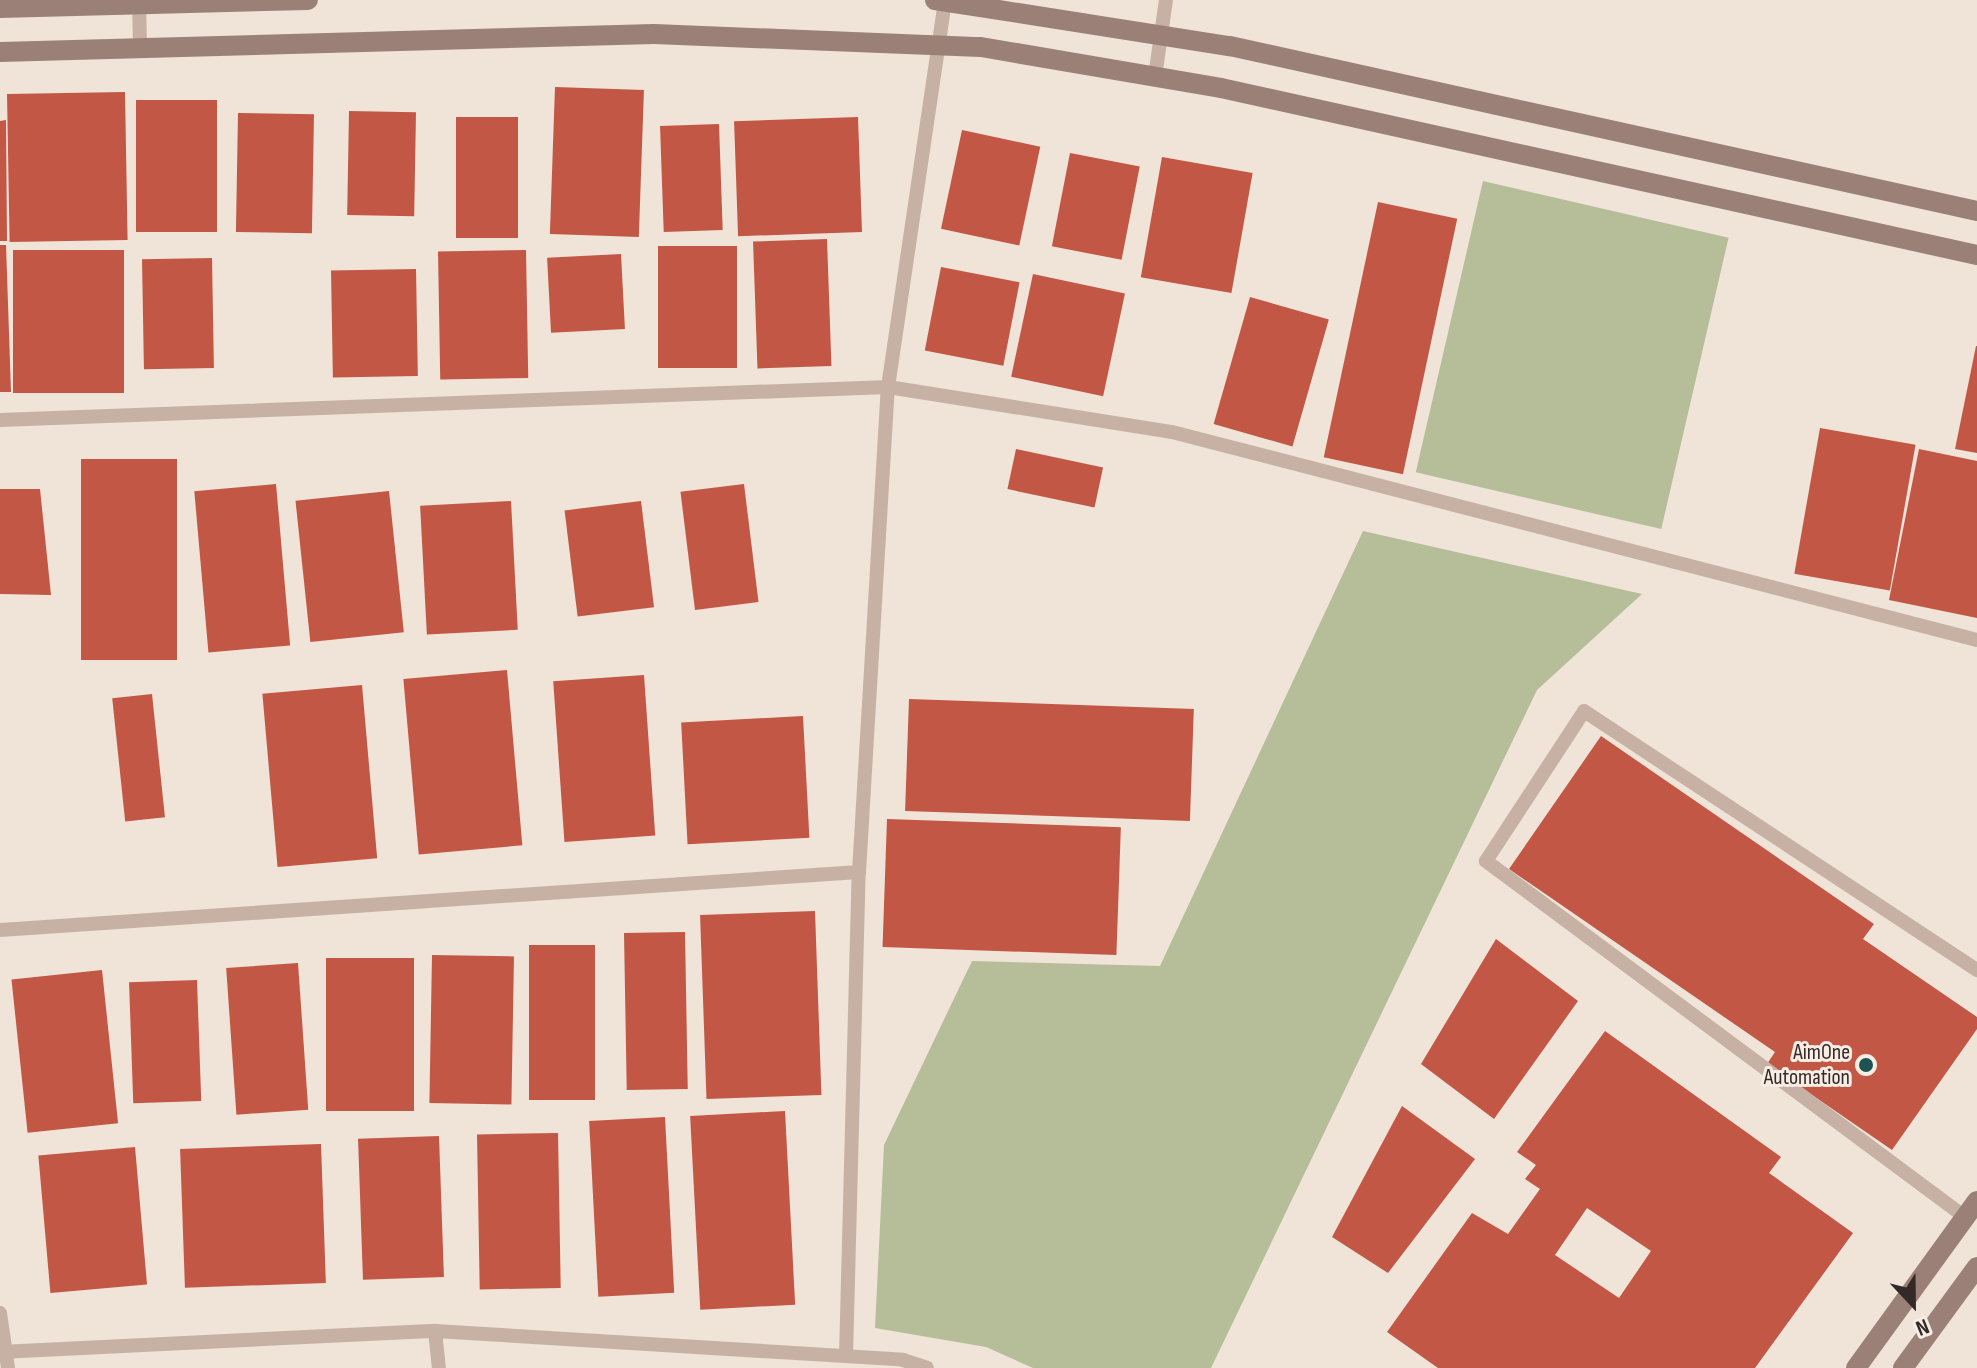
<!DOCTYPE html>
<style>
body{margin:0}
#map{position:relative;width:1977px;height:1368px;overflow:hidden;background:#f0e3d8;font-family:"Sofia Sans Condensed",sans-serif}
div>[style]{position:absolute}
.green>*{inset:0;background:#b5be99;transform-origin:0 0}
.building>*{inset:0;background:#c25745;transform-origin:0 0}
.lane>*{height:14px;margin:-7px;padding:0 7px;transform-origin:7px;border-radius:7px;background:#c7b1a5}
.secondary>*{height:20px;margin:-10px;padding:0 10px;transform-origin:10px;border-radius:10px;background:#9b8077}
.dots>*{width:22px;height:22px;translate:-50% -50%;box-sizing:border-box;border:4px solid #f8ede4;border-radius:50%}
span{translate:-50% -50%;white-space:nowrap;text-align:center;line-height:1.15;-webkit-text-stroke:6px #f8ede4;paint-order:stroke}
.poi-label{font-size:22px;color:#332926}
.right{translate:-100% -50%;text-align:right}
.north{position:absolute;left:1873px;top:1264px;width:80px;height:80px;-webkit-text-stroke:6px #f8ede4;paint-order:stroke;rotate:158deg;font-size:22px;font-weight:700;line-height:32px;text-align:center;color:#332926}
.north::after{content:'';display:block;margin:auto;width:28px;height:36px;background:#332926;clip-path:polygon(50% 0,100% 100%,50% 72%,0 100%)}
</style>
<div id="map">
<div class="green">
<i style="left:1483px;top:181px;width:252px;height:299px;rotate:13deg"></i>
<i style="clip-path:polygon(1363px 531px,1642px 594px,1537px 690px,1211px 1368px,1033px 1368px,986px 1347px,875px 1328px,884px 1145px,972px 961px,1160px 966px)"></i>
</div>
<div class="building">
<i style="left:555px;top:87px;width:89px;height:147px;rotate:2deg"></i>
<i style="left:125px;top:92px;width:148px;height:118px;rotate:89deg"></i>
<i style="left:217px;top:100px;width:132px;height:81px;rotate:90deg"></i>
<i style="left:349px;top:111px;width:67px;height:104px;rotate:1deg"></i>
<i style="left:238px;top:113px;width:76px;height:119px;rotate:1deg"></i>
<i style="left:456px;top:117px;width:62px;height:121px"></i>
<i style="left:858px;top:117px;width:115px;height:124px;rotate:88deg"></i>
<i style="clip-path:polygon(6px 120px,7px 241px,0 241px,0 121px)"></i>
<i style="left:719px;top:124px;width:106px;height:59px;rotate:88deg"></i>
<i style="left:962px;top:130px;width:80px;height:101px;rotate:12deg"></i>
<i style="left:1070px;top:153px;width:71px;height:95px;rotate:11deg"></i>
<i style="left:1162px;top:157px;width:92px;height:122px;rotate:10deg"></i>
<i style="left:1378px;top:202px;width:81px;height:261px;rotate:12deg"></i>
<i style="left:827px;top:239px;width:127px;height:74px;rotate:88deg"></i>
<i style="clip-path:polygon(0 245px,6px 245px,11px 392px,0 392px)"></i>
<i style="left:737px;top:246px;width:122px;height:79px;rotate:90deg"></i>
<i style="left:13px;top:250px;width:111px;height:143px"></i>
<i style="left:526px;top:250px;width:128px;height:88px;rotate:89deg"></i>
<i style="left:621px;top:254px;width:75px;height:74px;rotate:87deg"></i>
<i style="left:212px;top:258px;width:110px;height:70px;rotate:89deg"></i>
<i style="left:941px;top:267px;width:80px;height:85px;rotate:11deg"></i>
<i style="left:416px;top:269px;width:107px;height:85px;rotate:89deg"></i>
<i style="left:1033px;top:274px;width:94px;height:105px;rotate:12deg"></i>
<i style="left:1250px;top:297px;width:82px;height:132px;rotate:16deg"></i>
<i style="clip-path:polygon(1976px 346px,1977px 346px,1977px 453px,1955px 449px)"></i>
<i style="left:1820px;top:428px;width:97px;height:148px;rotate:10deg"></i>
<i style="left:1016px;top:449px;width:89px;height:41px;rotate:12deg"></i>
<i style="clip-path:polygon(1919px 449px,1977px 461px,1977px 618px,1889px 600px)"></i>
<i style="left:81px;top:459px;width:96px;height:201px"></i>
<i style="left:276px;top:484px;width:162px;height:82px;rotate:85deg"></i>
<i style="left:744px;top:484px;width:119px;height:64px;rotate:83deg"></i>
<i style="clip-path:polygon(0 489px,40px 489px,51px 595px,0 594px)"></i>
<i style="left:389px;top:491px;width:142px;height:94px;rotate:84deg"></i>
<i style="left:511px;top:501px;width:129px;height:91px;rotate:87deg"></i>
<i style="left:641px;top:501px;width:107px;height:77px;rotate:83deg"></i>
<i style="left:507px;top:670px;width:176px;height:104px;rotate:85deg"></i>
<i style="left:644px;top:675px;width:161px;height:91px;rotate:86deg"></i>
<i style="left:362px;top:685px;width:174px;height:100px;rotate:85deg"></i>
<i style="left:152px;top:694px;width:124px;height:40px;rotate:84deg"></i>
<i style="left:909px;top:699px;width:285px;height:112px;rotate:2deg"></i>
<i style="left:803px;top:716px;width:122px;height:122px;rotate:87deg"></i>
<i style="clip-path:polygon(1601px 736px,1874px 924px,1863px 939px,1977px 1017px,1977px 1029px,1892px 1150px,1767px 1064px,1775px 1052px,1509px 869px)"></i>
<i style="left:887px;top:819px;width:234px;height:128px;rotate:2deg"></i>
<i style="left:815px;top:911px;width:184px;height:115px;rotate:88deg"></i>
<i style="left:685px;top:932px;width:157px;height:61px;rotate:89deg"></i>
<i style="clip-path:polygon(1496px 939px,1578px 1001px,1494px 1119px,1421px 1064px)"></i>
<i style="left:595px;top:945px;width:155px;height:66px;rotate:90deg"></i>
<i style="left:432px;top:955px;width:82px;height:148px;rotate:1deg"></i>
<i style="left:326px;top:958px;width:88px;height:153px"></i>
<i style="left:298px;top:963px;width:147px;height:72px;rotate:86deg"></i>
<i style="left:102px;top:970px;width:154px;height:91px;rotate:84deg"></i>
<i style="left:197px;top:980px;width:121px;height:68px;rotate:88deg"></i>
<i style="clip-path:polygon(evenodd,1605px 1031px,1781px 1157px,1769px 1173px,1853px 1233px,1755px 1368px,1438px 1368px,1387px 1332px,1472px 1213px,1508px 1234px,1540px 1189px,1525px 1179px,1536px 1165px,1517px 1152px,1605px 1031px,1587px 1208px,1651px 1251px,1619px 1298px,1555px 1255px,1587px 1208px)"></i>
<i style="clip-path:polygon(1402px 1106px,1475px 1159px,1388px 1273px,1332px 1237px)"></i>
<i style="left:785px;top:1111px;width:194px;height:95px;rotate:87deg"></i>
<i style="left:665px;top:1117px;width:176px;height:76px;rotate:87deg"></i>
<i style="left:558px;top:1133px;width:155px;height:81px;rotate:89deg"></i>
<i style="left:439px;top:1136px;width:141px;height:81px;rotate:88deg"></i>
<i style="left:321px;top:1144px;width:139px;height:141px;rotate:88deg"></i>
<i style="left:135px;top:1147px;width:138px;height:97px;rotate:85deg"></i>
</div>
<div class="lane">
<i style="left:139px;top:0;width:48px;rotate:88.8deg"></i>
<i style="left:1155px;top:77px;width:78px;rotate:-81.9deg"></i>
<i style="left:0;top:420px;width:889px;rotate:-2.13deg"></i>
<i style="left:888px;top:387px;width:288px;rotate:9deg"></i>
<i style="left:1172px;top:432px;width:831px;rotate:14.49deg"></i>
<i style="left:0;top:930px;width:861px;rotate:-3.86deg"></i>
<i style="left:1965px;top:1217px;width:597px;rotate:-143.38deg"></i>
<i style="left:1486px;top:861px;width:179px;rotate:-56.8deg"></i>
<i style="left:1584px;top:711px;width:471px;rotate:33.4deg"></i>
<i style="left:0;top:1313px;width:56px;rotate:81.7deg"></i>
<i style="left:435px;top:1331px;width:37px;rotate:84deg"></i>
<i style="left:0;top:1352px;width:436px;rotate:-2.8deg"></i>
<i style="left:435px;top:1331px;width:469px;rotate:3.5deg"></i>
<i style="left:903px;top:1360px;width:25px;rotate:18deg"></i>
<i style="left:846px;top:1356px;width:484px;rotate:-88.5deg"></i>
<i style="left:859px;top:872px;width:486px;rotate:-86.6deg"></i>
<i style="left:888px;top:387px;width:390px;rotate:-81.6deg"></i>
</div>
<div class="secondary">
<i style="left:935px;top:0;width:299px;rotate:8.9deg"></i>
<i style="left:1230px;top:46px;width:765px;rotate:12.46deg"></i>
<i style="left:0;top:8px;width:308px;rotate:-1.5deg"></i>
<i style="left:0;top:52px;width:654px;rotate:-1.58deg"></i>
<i style="left:654px;top:34px;width:327px;rotate:2.3deg"></i>
<i style="left:981px;top:47px;width:243px;rotate:9.7deg"></i>
<i style="left:1221px;top:88px;width:774px;rotate:12.46deg"></i>
<i style="left:1856px;top:1368px;width:206px;rotate:-54.1deg"></i>
<i style="left:1903px;top:1368px;width:125px;rotate:-53.8deg"></i>
</div>
<div class="dots">
<i style="left:1866px;top:1065px;background:#1d5352"></i>
</div>
<div class="poi-label">
<span class="right" style="left:1850px;top:1065px">AimOne<br>Automation</span>
</div>
<div class="north">N</div>
</div>
